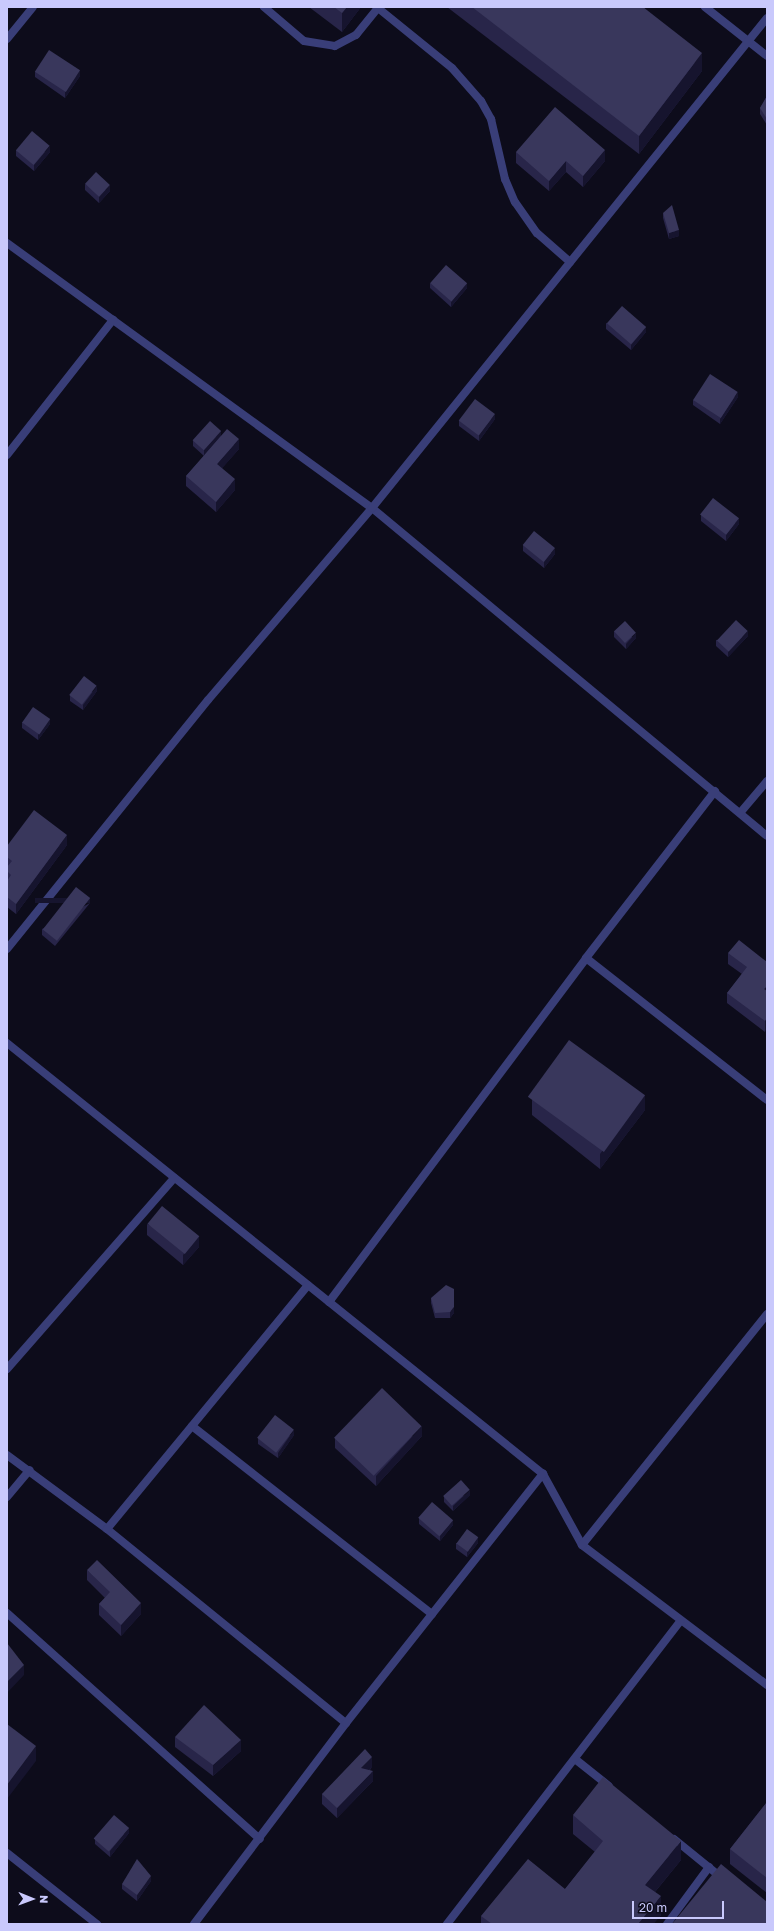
<!DOCTYPE html>
<style>
body{margin:0}
#map{position:relative;width:774px;height:1931px;overflow:hidden;background:#0d0c1b;font-family:"Golos Text",sans-serif}
div>[style]{position:absolute}
.minor>*{height:8px;margin:-4px;padding:0 4px;transform-origin:4px;border-radius:4px;background:#393e78}
.wall>*{inset:0;background:#282549}
.shaded-wall>*{inset:0;background:#16142e;transform-origin:0 0}
.building>*{inset:0;background:#39375c;transform-origin:0 0}
span{translate:-50% -50%;white-space:nowrap;text-align:center;line-height:1.15;-webkit-text-stroke:4px #0d0c1b;paint-order:stroke}
.frame{position:absolute;inset:0;border:8px solid #c9c9fc;pointer-events:none}
.north{position:absolute;left:12px;top:1879px;width:40px;height:40px;-webkit-text-stroke:3px #0d0c1b;paint-order:stroke;rotate:91deg;font-size:11px;font-weight:700;line-height:16px;text-align:center;color:#c9c9fc}
.north::after{content:'';display:block;margin:auto;width:14px;height:18px;background:#c9c9fc;clip-path:polygon(50% 0,100% 100%,50% 72%,0 100%)}
.scale{position:absolute;left:632px;top:1901px;width:92px;height:18px;box-sizing:border-box;border:2px solid #c9c9fc;border-top:0;padding-left:5px;font-size:12px;line-height:14px;white-space:nowrap;color:#c9c9fc;-webkit-text-stroke:3px #0d0c1b;paint-order:stroke}
</style>
<div id="map">
<div class="minor">
<i style="left:264px;top:7px;width:52px;rotate:40.4deg"></i>
<i style="left:304px;top:41px;width:31px;rotate:9deg"></i>
<i style="left:335px;top:46px;width:24px;rotate:-28deg"></i>
<i style="left:356px;top:35px;width:36px;rotate:-51deg"></i>
<i style="left:705px;top:7px;width:79px;rotate:38.3deg"></i>
<i style="left:378px;top:8px;width:95px;rotate:39deg"></i>
<i style="left:452px;top:68px;width:44px;rotate:48.7deg"></i>
<i style="left:481px;top:101px;width:21px;rotate:61deg"></i>
<i style="left:491px;top:119px;width:62px;rotate:76.9deg"></i>
<i style="left:505px;top:179px;width:25px;rotate:67deg"></i>
<i style="left:515px;top:202px;width:38px;rotate:55deg"></i>
<i style="left:537px;top:233px;width:44px;rotate:41.3deg"></i>
<i style="left:7px;top:39px;width:41px;rotate:-50.9deg"></i>
<i style="left:7px;top:243px;width:451px;rotate:36deg"></i>
<i style="left:372px;top:508px;width:513px;rotate:39.71deg"></i>
<i style="left:7px;top:455px;width:172px;rotate:-51.9deg"></i>
<i style="left:740px;top:813px;width:42px;rotate:-49.8deg"></i>
<i style="left:7px;top:949px;width:320px;rotate:-51.1deg"></i>
<i style="left:208px;top:700px;width:253px;rotate:-49.5deg"></i>
<i style="left:372px;top:508px;width:629px;rotate:-51.13deg"></i>
<i style="left:586px;top:958px;width:230px;rotate:38.1deg"></i>
<i style="left:7px;top:1043px;width:688px;rotate:38.8deg"></i>
<i style="left:543px;top:1474px;width:81px;rotate:61.2deg"></i>
<i style="left:582px;top:1545px;width:232px;rotate:37.1deg"></i>
<i style="left:329px;top:1302px;width:429px;rotate:-53.2deg"></i>
<i style="left:586px;top:958px;width:211px;rotate:-52.3deg"></i>
<i style="left:7px;top:1369px;width:254px;rotate:-48.8deg"></i>
<i style="left:192px;top:1426px;width:305px;rotate:38.1deg"></i>
<i style="left:7px;top:1455px;width:124px;rotate:36.5deg"></i>
<i style="left:107px;top:1529px;width:308px;rotate:39.1deg"></i>
<i style="left:7px;top:1497px;width:35px;rotate:-50deg"></i>
<i style="left:107px;top:1529px;width:316px;rotate:-50.5deg"></i>
<i style="left:582px;top:1545px;width:296px;rotate:-51.3deg"></i>
<i style="left:7px;top:1613px;width:339px;rotate:41.8deg"></i>
<i style="left:575px;top:1759px;width:43px;rotate:38.5deg"></i>
<i style="left:674px;top:1839px;width:62px;rotate:39.1deg"></i>
<i style="left:7px;top:1853px;width:115px;rotate:38.3deg"></i>
<i style="left:194px;top:1924px;width:252px;rotate:-52.9deg"></i>
<i style="left:346px;top:1723px;width:318px;rotate:-51.7deg"></i>
<i style="left:447px;top:1924px;width:382px;rotate:-52.4deg"></i>
<i style="left:667px;top:1924px;width:71px;rotate:-53.6deg"></i>
</div>
<div class="wall">
<i style="clip-path:polygon(309px 7px,361px 7px,342px 32px)"></i>
<i style="clip-path:polygon(447px 7px,643px 7px,702px 71px,639px 154px)"></i>
<i style="clip-path:polygon(35px 72px,80px 76px,65px 98px,35px 77px)"></i>
<i style="clip-path:polygon(767px 96px,767px 125px,760px 114px,760px 108px)"></i>
<i style="clip-path:polygon(16px 150px,50px 152px,34px 171px,16px 156px)"></i>
<i style="clip-path:polygon(516px 152px,605px 161px,583px 187px,566px 172px,549px 191px,516px 163px)"></i>
<i style="clip-path:polygon(85px 184px,110px 191px,99px 203px,85px 190px)"></i>
<i style="clip-path:polygon(663px 213px,679px 236px,669px 239px,663px 218px)"></i>
<i style="clip-path:polygon(430px 283px,467px 288px,451px 307px,430px 288px)"></i>
<i style="clip-path:polygon(606px 323px,646px 332px,631px 350px,606px 329px)"></i>
<i style="clip-path:polygon(738px 397px,720px 424px,693px 405px,693px 400px)"></i>
<i style="clip-path:polygon(495px 419px,479px 441px,459px 426px,459px 421px)"></i>
<i style="clip-path:polygon(221px 436px,239px 449px,222px 468px,235px 490px,216px 512px,186px 486px,186px 476px,204px 456px,193px 446px,193px 441px)"></i>
<i style="clip-path:polygon(701px 515px,739px 524px,726px 541px,701px 521px)"></i>
<i style="clip-path:polygon(523px 545px,555px 554px,544px 568px,523px 551px)"></i>
<i style="clip-path:polygon(614px 631px,636px 638px,626px 649px,614px 637px)"></i>
<i style="clip-path:polygon(748px 636px,728px 657px,716px 646px,716px 640px)"></i>
<i style="clip-path:polygon(97px 691px,83px 710px,70px 701px,70px 695px)"></i>
<i style="clip-path:polygon(22px 722px,50px 724px,38px 740px,22px 728px)"></i>
<i style="clip-path:polygon(67px 845px,16px 914px,7px 907px,7px 846px)"></i>
<i style="clip-path:polygon(90px 903px,55px 946px,42px 935px,42px 929px)"></i>
<i style="clip-path:polygon(728px 953px,767px 962px,765px 1032px,727px 1003px,727px 993px,742px 974px,728px 964px)"></i>
<i style="clip-path:polygon(532px 1100px,645px 1110px,600px 1169px,532px 1115px)"></i>
<i style="clip-path:polygon(147px 1224px,199px 1247px,183px 1265px,147px 1235px)"></i>
<i style="clip-path:polygon(431px 1298px,454px 1313px,450px 1318px,435px 1318px,431px 1303px)"></i>
<i style="clip-path:polygon(294px 1435px,278px 1458px,258px 1444px,258px 1438px)"></i>
<i style="clip-path:polygon(422px 1436px,376px 1486px,335px 1448px,335px 1438px)"></i>
<i style="clip-path:polygon(470px 1495px,453px 1511px,444px 1502px,444px 1497px)"></i>
<i style="clip-path:polygon(419px 1518px,453px 1525px,440px 1541px,419px 1524px)"></i>
<i style="clip-path:polygon(456px 1543px,478px 1543px,467px 1557px,456px 1549px)"></i>
<i style="clip-path:polygon(87px 1570px,141px 1614px,121px 1636px,99px 1615px,99px 1604px,105px 1598px,87px 1580px)"></i>
<i style="clip-path:polygon(175px 1737px,241px 1751px,213px 1776px,175px 1747px)"></i>
<i style="clip-path:polygon(372px 1767px,370px 1770px,373px 1781px,337px 1818px,322px 1804px,322px 1794px)"></i>
<i style="clip-path:polygon(767px 1802px,767px 1893px,730px 1864px,730px 1849px)"></i>
<i style="clip-path:polygon(573px 1815px,681px 1860px,655px 1892px,661px 1915px,653px 1924px,481px 1924px,481px 1916px,565px 1889px,595px 1852px,573px 1834px)"></i>
<i style="clip-path:polygon(129px 1833px,110px 1857px,95px 1844px,95px 1839px)"></i>
<i style="clip-path:polygon(151px 1881px,137px 1901px,122px 1889px,122px 1884px)"></i>
</div>
<div class="shaded-wall">
<i style="clip-path:polygon(347px 7px,361px 7px,342px 32px,342px 13px)"></i>
<i style="clip-path:polygon(702px 53px,702px 71px,639px 154px,639px 136px)"></i>
<i style="clip-path:polygon(80px 70px,80px 76px,65px 98px,65px 92px)"></i>
<i style="clip-path:polygon(50px 146px,50px 152px,34px 171px,34px 165px)"></i>
<i style="clip-path:polygon(605px 150px,605px 161px,583px 187px,583px 176px)"></i>
<i style="clip-path:polygon(566px 161px,566px 172px,549px 191px,549px 181px)"></i>
<i style="clip-path:polygon(110px 185px,110px 191px,99px 203px,99px 197px)"></i>
<i style="clip-path:polygon(679px 230px,679px 236px,669px 239px,669px 233px)"></i>
<i style="clip-path:polygon(467px 283px,467px 288px,451px 307px,451px 302px)"></i>
<i style="clip-path:polygon(646px 327px,646px 332px,631px 350px,631px 345px)"></i>
<i style="clip-path:polygon(738px 392px,738px 397px,720px 424px,720px 419px)"></i>
<i style="clip-path:polygon(495px 414px,495px 419px,479px 441px,479px 435px)"></i>
<i style="clip-path:polygon(221px 431px,221px 436px,204px 456px,204px 450px)"></i>
<i style="clip-path:polygon(239px 439px,239px 449px,217px 474px,217px 464px)"></i>
<i style="clip-path:polygon(235px 479px,235px 490px,216px 512px,216px 502px)"></i>
<i style="clip-path:polygon(739px 518px,739px 524px,726px 541px,726px 535px)"></i>
<i style="clip-path:polygon(555px 548px,555px 554px,544px 568px,544px 562px)"></i>
<i style="clip-path:polygon(748px 631px,748px 636px,728px 657px,728px 652px)"></i>
<i style="clip-path:polygon(636px 633px,636px 638px,626px 649px,626px 644px)"></i>
<i style="clip-path:polygon(97px 686px,97px 691px,83px 710px,83px 705px)"></i>
<i style="clip-path:polygon(50px 719px,50px 724px,38px 740px,38px 735px)"></i>
<i style="clip-path:polygon(67px 835px,67px 845px,16px 914px,16px 904px)"></i>
<i style="left:90px;top:898px;width:5px;height:55px;rotate:90deg"></i>
<i style="clip-path:polygon(767px 986px,767px 996px,764px 989px)"></i>
<i style="clip-path:polygon(767px 1018px,767px 1029px,765px 1032px,765px 1021px)"></i>
<i style="clip-path:polygon(645px 1095px,645px 1110px,600px 1169px,600px 1154px)"></i>
<i style="clip-path:polygon(199px 1236px,199px 1247px,183px 1265px,183px 1255px)"></i>
<i style="clip-path:polygon(454px 1307px,454px 1313px,450px 1318px,450px 1312px)"></i>
<i style="clip-path:polygon(422px 1426px,422px 1436px,376px 1486px,376px 1476px)"></i>
<i style="clip-path:polygon(294px 1430px,294px 1435px,278px 1458px,278px 1453px)"></i>
<i style="clip-path:polygon(470px 1490px,470px 1495px,453px 1511px,453px 1506px)"></i>
<i style="clip-path:polygon(453px 1520px,453px 1525px,440px 1541px,440px 1536px)"></i>
<i style="clip-path:polygon(478px 1537px,478px 1543px,467px 1557px,467px 1552px)"></i>
<i style="clip-path:polygon(141px 1603px,141px 1614px,121px 1636px,121px 1625px)"></i>
<i style="clip-path:polygon(24px 1665px,24px 1675px,7px 1693px,7px 1682px)"></i>
<i style="clip-path:polygon(241px 1740px,241px 1751px,213px 1776px,213px 1765px)"></i>
<i style="clip-path:polygon(36px 1746px,36px 1761px,7px 1799px,7px 1785px)"></i>
<i style="clip-path:polygon(372px 1757px,372px 1767px,361px 1779px,361px 1768px)"></i>
<i style="clip-path:polygon(373px 1771px,373px 1781px,337px 1818px,337px 1808px)"></i>
<i style="clip-path:polygon(129px 1828px,129px 1833px,110px 1857px,110px 1851px)"></i>
<i style="clip-path:polygon(681px 1841px,681px 1860px,645px 1904px,645px 1885px)"></i>
<i style="clip-path:polygon(151px 1876px,151px 1881px,137px 1901px,137px 1895px)"></i>
<i style="clip-path:polygon(661px 1896px,661px 1915px,653px 1924px,638px 1924px)"></i>
</div>
<div class="building">
<i style="clip-path:polygon(334px 7px,347px 7px,342px 13px)"></i>
<i style="clip-path:polygon(472px 7px,643px 7px,702px 53px,639px 136px)"></i>
<i style="left:49px;top:50px;width:37px;height:26px;rotate:33deg"></i>
<i style="clip-path:polygon(767px 96px,767px 119px,760px 108px)"></i>
<i style="clip-path:polygon(555px 107px,605px 150px,583px 176px,566px 161px,549px 181px,516px 152px)"></i>
<i style="left:32px;top:131px;width:23px;height:25px;rotate:40deg"></i>
<i style="left:96px;top:172px;width:19px;height:16px;rotate:43deg"></i>
<i style="clip-path:polygon(672px 205px,679px 230px,669px 233px,663px 213px)"></i>
<i style="left:446px;top:265px;width:28px;height:24px;rotate:41deg"></i>
<i style="left:622px;top:306px;width:32px;height:23px;rotate:41deg"></i>
<i style="left:710px;top:374px;width:33px;height:31px;rotate:33deg"></i>
<i style="left:475px;top:399px;width:25px;height:27px;rotate:37deg"></i>
<i style="left:210px;top:421px;width:15px;height:26px;rotate:42deg"></i>
<i style="clip-path:polygon(227px 429px,239px 439px,217px 464px,235px 479px,216px 502px,186px 476px)"></i>
<i style="left:713px;top:498px;width:33px;height:21px;rotate:38deg"></i>
<i style="left:534px;top:531px;width:27px;height:18px;rotate:39deg"></i>
<i style="left:736px;top:620px;width:16px;height:28px;rotate:43deg"></i>
<i style="left:625px;top:621px;width:16px;height:15px;rotate:47deg"></i>
<i style="left:84px;top:676px;width:16px;height:24px;rotate:38deg"></i>
<i style="left:33px;top:707px;width:21px;height:19px;rotate:35deg"></i>
<i style="clip-path:polygon(34px 810px,67px 835px,16px 904px,7px 897px,7px 881px,11px 875px,7px 871px,7px 867px,12px 861px,7px 857px,7px 846px)"></i>
<i style="left:76px;top:887px;width:18px;height:54px;rotate:38deg"></i>
<i style="clip-path:polygon(739px 940px,767px 962px,767px 986px,764px 989px,767px 991px,767px 1018px,765px 1021px,727px 993px,747px 967px,728px 953px)"></i>
<i style="left:569px;top:1040px;width:94px;height:70px;rotate:36deg"></i>
<i style="left:162px;top:1206px;width:48px;height:23px;rotate:39deg"></i>
<i style="clip-path:polygon(446px 1285px,454px 1289px,454px 1307px,450px 1312px,435px 1313px,431px 1298px)"></i>
<i style="left:382px;top:1388px;width:55px;height:69px;rotate:44deg"></i>
<i style="left:275px;top:1415px;width:24px;height:29px;rotate:38deg"></i>
<i style="left:461px;top:1480px;width:13px;height:24px;rotate:48deg"></i>
<i style="left:432px;top:1502px;width:28px;height:21px;rotate:41deg"></i>
<i style="left:467px;top:1529px;width:14px;height:18px;rotate:36deg"></i>
<i style="clip-path:polygon(97px 1560px,141px 1603px,121px 1625px,99px 1604px,110px 1592px,87px 1570px)"></i>
<i style="clip-path:polygon(7px 1643px,24px 1665px,7px 1682px)"></i>
<i style="clip-path:polygon(204px 1705px,241px 1740px,213px 1765px,175px 1737px)"></i>
<i style="clip-path:polygon(7px 1724px,36px 1746px,7px 1785px)"></i>
<i style="clip-path:polygon(365px 1749px,372px 1757px,361px 1768px,373px 1771px,337px 1808px,322px 1794px)"></i>
<i style="clip-path:polygon(603px 1777px,681px 1841px,645px 1885px,661px 1896px,638px 1924px,492px 1924px,481px 1916px,528px 1859px,565px 1889px,603px 1841px,573px 1815px)"></i>
<i style="clip-path:polygon(767px 1802px,767px 1878px,730px 1849px)"></i>
<i style="left:114px;top:1815px;width:20px;height:31px;rotate:41deg"></i>
<i style="clip-path:polygon(137px 1859px,151px 1876px,137px 1895px,122px 1884px)"></i>
<i style="clip-path:polygon(721px 1864px,767px 1902px,767px 1924px,672px 1924px)"></i>
</div>
<div class="frame"></div>
<div class="north">N</div>
<div class="scale">20 m</div>
</div>
